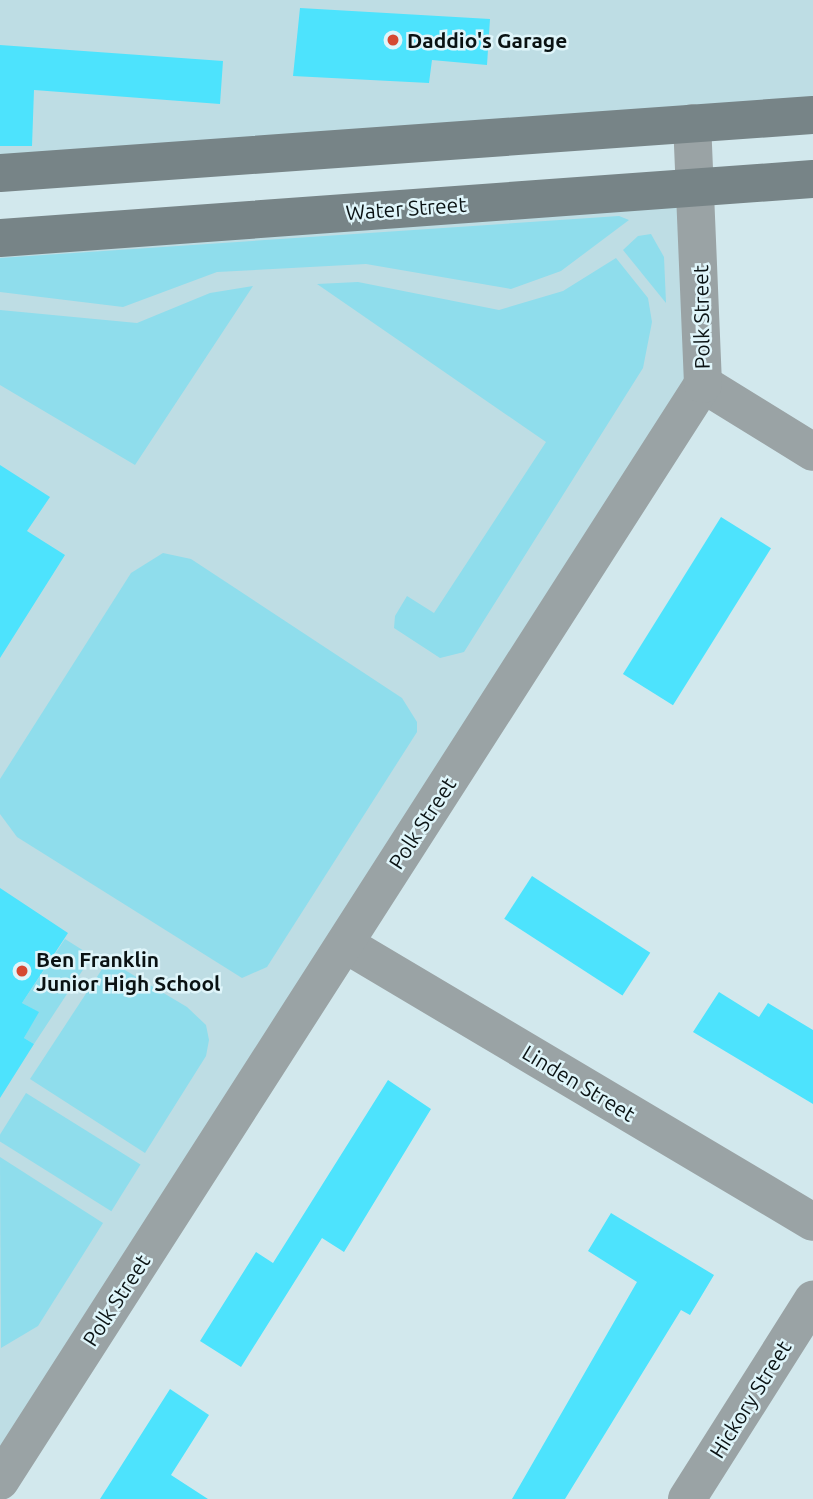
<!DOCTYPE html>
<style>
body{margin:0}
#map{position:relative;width:813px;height:1499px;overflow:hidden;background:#d2e8ed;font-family:Ubuntu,sans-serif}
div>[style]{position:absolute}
.built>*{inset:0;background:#bedde4}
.green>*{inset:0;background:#8fddec;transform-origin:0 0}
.building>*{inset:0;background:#4de3fd;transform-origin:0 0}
.minor>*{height:38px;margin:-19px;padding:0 19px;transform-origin:19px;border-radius:19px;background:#9aa3a5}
.secondary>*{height:38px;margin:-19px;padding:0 19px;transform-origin:19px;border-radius:19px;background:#778487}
.dots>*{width:19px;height:19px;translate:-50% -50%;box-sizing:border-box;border:4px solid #dff5fa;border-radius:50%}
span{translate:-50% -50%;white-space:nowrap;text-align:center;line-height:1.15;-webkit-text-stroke:5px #dff5fa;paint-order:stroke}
.poi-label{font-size:21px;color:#0a1213;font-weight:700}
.left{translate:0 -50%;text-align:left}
.street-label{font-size:21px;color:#0a1213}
</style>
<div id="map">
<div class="built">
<i style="clip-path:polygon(0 0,813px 0,813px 115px,0 173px)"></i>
<i style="clip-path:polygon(696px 187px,703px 384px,0 1481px,0 238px)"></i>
</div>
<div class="green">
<i style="clip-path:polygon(619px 216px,629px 220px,561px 271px,511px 289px,366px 264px,217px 272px,123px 307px,0 292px,0 258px)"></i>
<i style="clip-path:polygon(651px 234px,664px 257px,666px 303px,623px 250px,638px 236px)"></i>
<i style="clip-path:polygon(616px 258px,648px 298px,652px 322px,643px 368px,464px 652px,440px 658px,394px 628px,395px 616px,407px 596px,434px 613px,546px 442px,317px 284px,358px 282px,499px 310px,563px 291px)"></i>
<i style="clip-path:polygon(253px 286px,135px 465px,0 385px,0 310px,137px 323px,210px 293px)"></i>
<i style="clip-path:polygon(163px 553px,191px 559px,402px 698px,417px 722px,417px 732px,267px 967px,242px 978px,17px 837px,0 814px,0 779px,131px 573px)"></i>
<i style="clip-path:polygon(65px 939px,92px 956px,34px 1044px,24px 1038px,38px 1012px,22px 1003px)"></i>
<i style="clip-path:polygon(108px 960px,187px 1007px,206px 1025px,209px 1040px,206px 1056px,145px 1153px,30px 1079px)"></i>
<i style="left:26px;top:1093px;width:135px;height:55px;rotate:32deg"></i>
<i style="clip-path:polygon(0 1157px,103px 1223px,38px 1326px,1px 1348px)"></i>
</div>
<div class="building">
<i style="clip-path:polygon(300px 8px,490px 19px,487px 65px,432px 60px,429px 83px,293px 76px)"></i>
<i style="clip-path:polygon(0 45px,223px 61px,220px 104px,34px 90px,32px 146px,0 146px)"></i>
<i style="clip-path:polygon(0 465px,50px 497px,27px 531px,65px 555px,0 658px)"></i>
<i style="left:721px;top:517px;width:59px;height:185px;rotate:32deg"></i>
<i style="left:532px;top:876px;width:141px;height:51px;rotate:33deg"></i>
<i style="clip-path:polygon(0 888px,68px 933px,22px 1003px,39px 1012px,24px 1038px,34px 1044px,0 1098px)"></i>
<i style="clip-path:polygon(719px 992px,759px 1017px,768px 1003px,813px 1030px,813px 1104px,693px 1032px)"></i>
<i style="clip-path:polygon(388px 1080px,431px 1109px,344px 1252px,322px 1238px,241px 1367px,200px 1341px,256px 1252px,273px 1263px)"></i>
<i style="clip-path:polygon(611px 1213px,714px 1275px,690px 1315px,681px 1310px,565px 1499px,512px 1499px,637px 1282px,588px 1251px)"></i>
<i style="clip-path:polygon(170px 1389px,209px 1415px,171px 1475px,208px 1499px,100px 1499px)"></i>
</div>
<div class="minor">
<i style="left:703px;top:384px;width:129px;rotate:31.7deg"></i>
<i style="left:345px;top:944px;width:544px;rotate:30.71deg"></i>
<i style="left:0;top:1481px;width:1303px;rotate:-57.35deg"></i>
<i style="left:703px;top:384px;width:261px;rotate:-92.4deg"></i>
<i style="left:687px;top:1499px;width:236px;rotate:-57.7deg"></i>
</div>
<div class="secondary">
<i style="left:0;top:173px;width:815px;rotate:-4.08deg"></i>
<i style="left:0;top:238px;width:815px;rotate:-4.15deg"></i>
</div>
<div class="dots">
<i style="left:393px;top:40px;background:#d54932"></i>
<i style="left:22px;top:971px;background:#d54932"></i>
</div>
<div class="poi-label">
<span class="left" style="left:407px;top:40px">Daddio's Garage</span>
<span class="left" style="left:36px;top:971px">Ben Franklin<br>Junior High School</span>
</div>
<div class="street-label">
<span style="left:406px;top:208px;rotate:-4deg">Water Street</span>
<span style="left:701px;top:317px;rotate:-91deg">Polk Street</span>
<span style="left:422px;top:823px;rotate:-57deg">Polk Street</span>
<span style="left:579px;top:1083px;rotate:31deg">Linden Street</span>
<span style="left:116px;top:1300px;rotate:-57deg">Polk Street</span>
<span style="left:750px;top:1399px;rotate:-58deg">Hickory Street</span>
</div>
</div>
